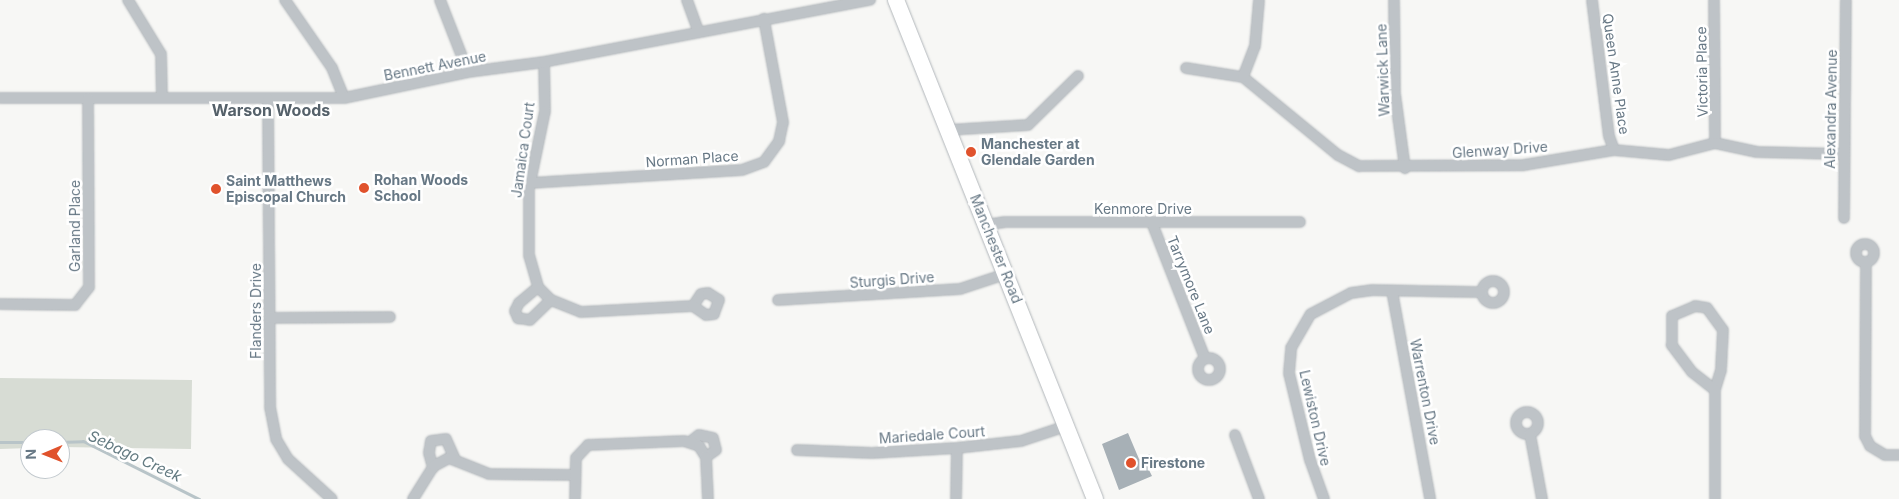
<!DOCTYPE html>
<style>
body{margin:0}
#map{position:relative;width:1899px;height:499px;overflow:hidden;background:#f7f7f5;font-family:Inter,sans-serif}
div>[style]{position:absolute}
.green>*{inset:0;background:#d7dcd4}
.stream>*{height:3px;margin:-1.5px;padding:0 1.5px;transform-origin:1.5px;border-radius:1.5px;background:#b8c4c8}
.building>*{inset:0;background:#a7b0b6}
.roads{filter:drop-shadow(0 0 1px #b2b7bb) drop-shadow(0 0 1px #b2b7bb)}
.street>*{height:10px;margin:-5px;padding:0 5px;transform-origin:5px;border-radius:5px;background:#bec3c7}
.street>.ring{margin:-5px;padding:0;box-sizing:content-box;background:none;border:10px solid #bec3c7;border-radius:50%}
.primary>*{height:16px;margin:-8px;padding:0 8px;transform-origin:8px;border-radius:8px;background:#fff}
.dots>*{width:14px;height:14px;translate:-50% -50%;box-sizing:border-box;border:2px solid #fff;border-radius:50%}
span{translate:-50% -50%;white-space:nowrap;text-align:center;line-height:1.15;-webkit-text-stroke:5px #fff;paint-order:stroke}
.street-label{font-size:14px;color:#677885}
.poi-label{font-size:14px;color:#677885;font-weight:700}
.left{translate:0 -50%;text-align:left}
.water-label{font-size:15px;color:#637a81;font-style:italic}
.quarter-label{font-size:16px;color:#55616a;font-weight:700}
.north{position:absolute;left:20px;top:429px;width:50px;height:50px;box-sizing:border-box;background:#fff;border:1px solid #c2c9ce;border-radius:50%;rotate:269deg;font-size:14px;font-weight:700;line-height:20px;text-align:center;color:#677885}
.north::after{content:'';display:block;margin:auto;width:18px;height:22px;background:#e0522c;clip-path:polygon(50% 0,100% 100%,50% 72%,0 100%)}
</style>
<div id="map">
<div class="green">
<i style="clip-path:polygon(0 378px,192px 380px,191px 449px,60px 447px,60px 439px,30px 439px,30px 448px,0 449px)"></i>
</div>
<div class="stream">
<i style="left:0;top:442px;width:30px"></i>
<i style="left:60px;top:442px;width:23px;rotate:-2deg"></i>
<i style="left:83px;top:441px;width:130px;rotate:26.6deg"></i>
</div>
<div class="building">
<i style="clip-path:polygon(1128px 433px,1139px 459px,1150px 454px,1155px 467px,1149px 470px,1152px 476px,1119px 490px,1102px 444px)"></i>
</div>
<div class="roads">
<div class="street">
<i style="left:128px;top:0;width:63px;rotate:58.6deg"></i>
<i style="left:161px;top:54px;width:44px;rotate:88.7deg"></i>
<i style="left:285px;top:0;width:83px;rotate:55.3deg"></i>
<i style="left:332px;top:68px;width:32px;rotate:68deg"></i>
<i style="left:440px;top:0;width:77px;rotate:68.7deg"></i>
<i style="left:687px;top:0;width:33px;rotate:70deg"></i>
<i style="left:1394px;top:0;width:94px;rotate:89.4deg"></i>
<i style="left:1395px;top:94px;width:75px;rotate:82.3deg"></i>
<i style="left:1592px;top:0;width:137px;rotate:82.9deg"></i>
<i style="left:1609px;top:136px;width:15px;rotate:70deg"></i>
<i style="left:1714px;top:0;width:143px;rotate:89.6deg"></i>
<i style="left:544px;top:62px;width:49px;rotate:88.8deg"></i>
<i style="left:545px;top:111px;width:79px;rotate:101.7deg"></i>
<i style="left:529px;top:188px;width:67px;rotate:90deg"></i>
<i style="left:529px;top:255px;width:33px;rotate:74deg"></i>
<i style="left:538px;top:287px;width:18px;rotate:45deg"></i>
<i style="left:551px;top:300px;width:32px;rotate:22deg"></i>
<i style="left:581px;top:312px;width:112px;rotate:-3.1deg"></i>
<i style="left:693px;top:306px;width:14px;rotate:-56deg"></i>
<i style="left:701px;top:294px;width:7px;rotate:-8deg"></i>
<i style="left:708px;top:293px;width:13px;rotate:32deg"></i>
<i style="left:719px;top:300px;width:15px;rotate:110deg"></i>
<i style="left:714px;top:314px;width:8px;rotate:173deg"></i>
<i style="left:706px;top:315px;width:16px;rotate:-145deg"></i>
<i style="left:1186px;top:68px;width:58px;rotate:9deg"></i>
<i style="left:1243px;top:77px;width:123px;rotate:39.4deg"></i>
<i style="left:1338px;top:155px;width:24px;rotate:28deg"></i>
<i style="left:1359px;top:166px;width:165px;rotate:-0.3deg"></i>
<i style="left:1524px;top:165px;width:91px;rotate:-9.5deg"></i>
<i style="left:1614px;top:150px;width:55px;rotate:5.2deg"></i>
<i style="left:1669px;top:155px;width:48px;rotate:-14.6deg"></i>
<i style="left:1715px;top:143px;width:43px;rotate:12.1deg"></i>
<i style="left:1757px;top:152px;width:86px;rotate:1.3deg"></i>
<i style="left:1243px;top:77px;width:33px;rotate:-69deg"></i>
<i style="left:1255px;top:46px;width:46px;rotate:-85deg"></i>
<i style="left:0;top:98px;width:344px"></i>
<i style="left:344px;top:98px;width:127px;rotate:-11.8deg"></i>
<i style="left:468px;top:72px;width:77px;rotate:-7.5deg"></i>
<i style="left:544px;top:62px;width:332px;rotate:-10.8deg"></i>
<i style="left:268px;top:99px;width:308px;rotate:89.6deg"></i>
<i style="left:270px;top:407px;width:33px;rotate:79deg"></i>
<i style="left:276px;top:439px;width:23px;rotate:59deg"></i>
<i style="left:288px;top:459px;width:59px;rotate:42.3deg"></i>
<i style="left:948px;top:130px;width:80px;rotate:-3.6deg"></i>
<i style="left:1028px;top:125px;width:70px;rotate:-44.4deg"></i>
<i style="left:530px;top:183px;width:212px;rotate:-3.5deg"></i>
<i style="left:742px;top:170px;width:23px;rotate:-20deg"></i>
<i style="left:764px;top:162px;width:26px;rotate:-54deg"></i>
<i style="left:779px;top:141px;width:19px;rotate:-78deg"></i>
<i style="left:783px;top:122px;width:105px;rotate:-100.5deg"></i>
<i style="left:1844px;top:218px;width:218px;rotate:-89.5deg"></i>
<i style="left:1152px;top:223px;width:145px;rotate:68.6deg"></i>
<i style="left:986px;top:225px;width:19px;rotate:-9deg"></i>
<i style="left:1005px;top:222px;width:295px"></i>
<i class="ring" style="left:1856px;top:244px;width:8px;height:8px"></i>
<i style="left:1866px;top:262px;width:174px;rotate:90.3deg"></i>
<i style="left:1865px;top:436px;width:11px;rotate:63deg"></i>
<i style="left:1870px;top:446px;width:17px;rotate:31deg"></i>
<i style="left:1885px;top:455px;width:14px"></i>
<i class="ring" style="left:1482px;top:281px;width:12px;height:12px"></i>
<i style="left:538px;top:287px;width:25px;rotate:140deg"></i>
<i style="left:519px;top:303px;width:9px;rotate:117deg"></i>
<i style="left:515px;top:311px;width:8px;rotate:67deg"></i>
<i style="left:518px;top:318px;width:12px;rotate:9deg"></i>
<i style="left:530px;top:320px;width:29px;rotate:-44deg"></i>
<i style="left:1392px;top:291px;width:211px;rotate:79.6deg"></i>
<i style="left:778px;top:300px;width:182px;rotate:-3.5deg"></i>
<i style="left:960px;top:289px;width:48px;rotate:-18.1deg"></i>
<i style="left:0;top:304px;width:75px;rotate:0.8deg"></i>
<i style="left:75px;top:305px;width:23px;rotate:-52deg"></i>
<i style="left:89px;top:287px;width:189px;rotate:-90.3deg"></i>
<i style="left:1695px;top:306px;width:12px;rotate:9deg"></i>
<i style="left:1707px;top:308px;width:27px;rotate:54deg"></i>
<i style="left:1723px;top:330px;width:40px;rotate:92.9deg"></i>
<i style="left:1721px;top:370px;width:21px;rotate:107deg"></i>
<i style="left:1715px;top:390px;width:29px;rotate:-142deg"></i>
<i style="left:1692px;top:372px;width:34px;rotate:-127deg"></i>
<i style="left:1672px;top:345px;width:29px;rotate:-90deg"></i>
<i style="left:1672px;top:316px;width:25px;rotate:-23deg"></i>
<i style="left:270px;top:318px;width:120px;rotate:-0.5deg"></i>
<i class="ring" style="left:1198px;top:358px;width:12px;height:12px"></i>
<i style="left:1715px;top:390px;width:109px;rotate:90deg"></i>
<i class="ring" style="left:1516px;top:412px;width:12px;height:12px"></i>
<i style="left:1530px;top:434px;width:66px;rotate:79.5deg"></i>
<i style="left:1235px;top:435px;width:68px;rotate:69.4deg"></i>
<i style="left:690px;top:442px;width:11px;rotate:-38deg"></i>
<i style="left:699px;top:435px;width:14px;rotate:12deg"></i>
<i style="left:713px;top:438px;width:12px;rotate:76deg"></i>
<i style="left:716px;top:450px;width:12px;rotate:145deg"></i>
<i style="left:797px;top:450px;width:75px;rotate:2.3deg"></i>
<i style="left:872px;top:453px;width:85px;rotate:-3.4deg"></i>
<i style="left:957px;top:448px;width:64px;rotate:-6.2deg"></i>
<i style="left:1021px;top:441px;width:47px;rotate:-18.4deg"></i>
<i style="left:433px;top:468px;width:16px;rotate:-105deg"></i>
<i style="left:429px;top:453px;width:12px;rotate:-81deg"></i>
<i style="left:431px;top:441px;width:15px;rotate:-8deg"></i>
<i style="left:446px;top:439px;width:22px;rotate:66deg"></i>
<i style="left:413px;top:499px;width:39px;rotate:-58deg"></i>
<i style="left:434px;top:466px;width:17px;rotate:-28deg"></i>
<i style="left:449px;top:458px;width:43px;rotate:21.8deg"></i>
<i style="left:489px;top:474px;width:86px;rotate:0.7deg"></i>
<i style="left:575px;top:499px;width:41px;rotate:-88.6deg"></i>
<i style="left:576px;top:458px;width:18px;rotate:-47deg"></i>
<i style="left:588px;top:445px;width:96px;rotate:-2.4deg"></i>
<i style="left:684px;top:441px;width:16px;rotate:18deg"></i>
<i style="left:699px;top:446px;width:13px;rotate:58deg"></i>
<i style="left:706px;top:457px;width:42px;rotate:87.3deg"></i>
<i style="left:956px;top:499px;width:51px;rotate:-88.9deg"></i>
<i style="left:1324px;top:499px;width:41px;rotate:-109.7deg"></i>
<i style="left:1310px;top:460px;width:89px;rotate:-103.6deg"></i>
<i style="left:1289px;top:373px;width:25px;rotate:-85deg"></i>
<i style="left:1291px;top:348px;width:39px;rotate:-60deg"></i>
<i style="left:1311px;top:314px;width:45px;rotate:-27.7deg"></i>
<i style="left:1351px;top:293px;width:22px;rotate:-8deg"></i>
<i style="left:1373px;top:290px;width:109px;rotate:1.1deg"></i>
</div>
<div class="primary">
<i style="left:896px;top:0;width:537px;rotate:68.26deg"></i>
</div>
</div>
<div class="dots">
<i style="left:971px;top:152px;background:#e0522c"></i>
<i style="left:364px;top:188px;background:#e0522c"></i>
<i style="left:216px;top:189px;background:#e0522c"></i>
<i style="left:1131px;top:463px;background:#e0522c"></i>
</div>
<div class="street-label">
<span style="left:435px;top:66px;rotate:-11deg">Bennett Avenue</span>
<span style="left:1383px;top:70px;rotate:-92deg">Warwick Lane</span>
<span style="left:1702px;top:72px;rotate:-91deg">Victoria Place</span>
<span style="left:1616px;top:74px;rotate:82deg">Queen Anne Place</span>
<span style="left:1831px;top:109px;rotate:-89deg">Alexandra Avenue</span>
<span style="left:523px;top:150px;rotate:-82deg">Jamaica Court</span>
<span style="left:1500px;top:150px;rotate:-4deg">Glenway Drive</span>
<span style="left:692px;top:159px;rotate:-4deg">Norman Place</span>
<span style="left:1143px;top:209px">Kenmore Drive</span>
<span style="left:75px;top:226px;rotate:-90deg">Garland Place</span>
<span style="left:996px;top:249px;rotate:68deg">Manchester Road</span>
<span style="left:892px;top:280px;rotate:-4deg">Sturgis Drive</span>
<span style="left:1191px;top:285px;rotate:68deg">Tarrymore Lane</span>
<span style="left:256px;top:311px;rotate:-90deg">Flanders Drive</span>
<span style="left:1425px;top:392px;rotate:79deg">Warrenton Drive</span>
<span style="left:1315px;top:418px;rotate:77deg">Lewiston Drive</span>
<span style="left:932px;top:435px;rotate:-4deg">Mariedale Court</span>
</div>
<div class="poi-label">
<span class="left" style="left:981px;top:152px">Manchester at<br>Glendale Garden</span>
<span class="left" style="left:374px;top:188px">Rohan Woods<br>School</span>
<span class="left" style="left:226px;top:189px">Saint Matthews<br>Episcopal Church</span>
<span class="left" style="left:1141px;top:463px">Firestone</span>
</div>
<div class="water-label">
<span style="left:135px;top:456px;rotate:25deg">Sebago Creek</span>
</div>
<div class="quarter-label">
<span style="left:271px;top:110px">Warson Woods</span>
</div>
<div class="north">N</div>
</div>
